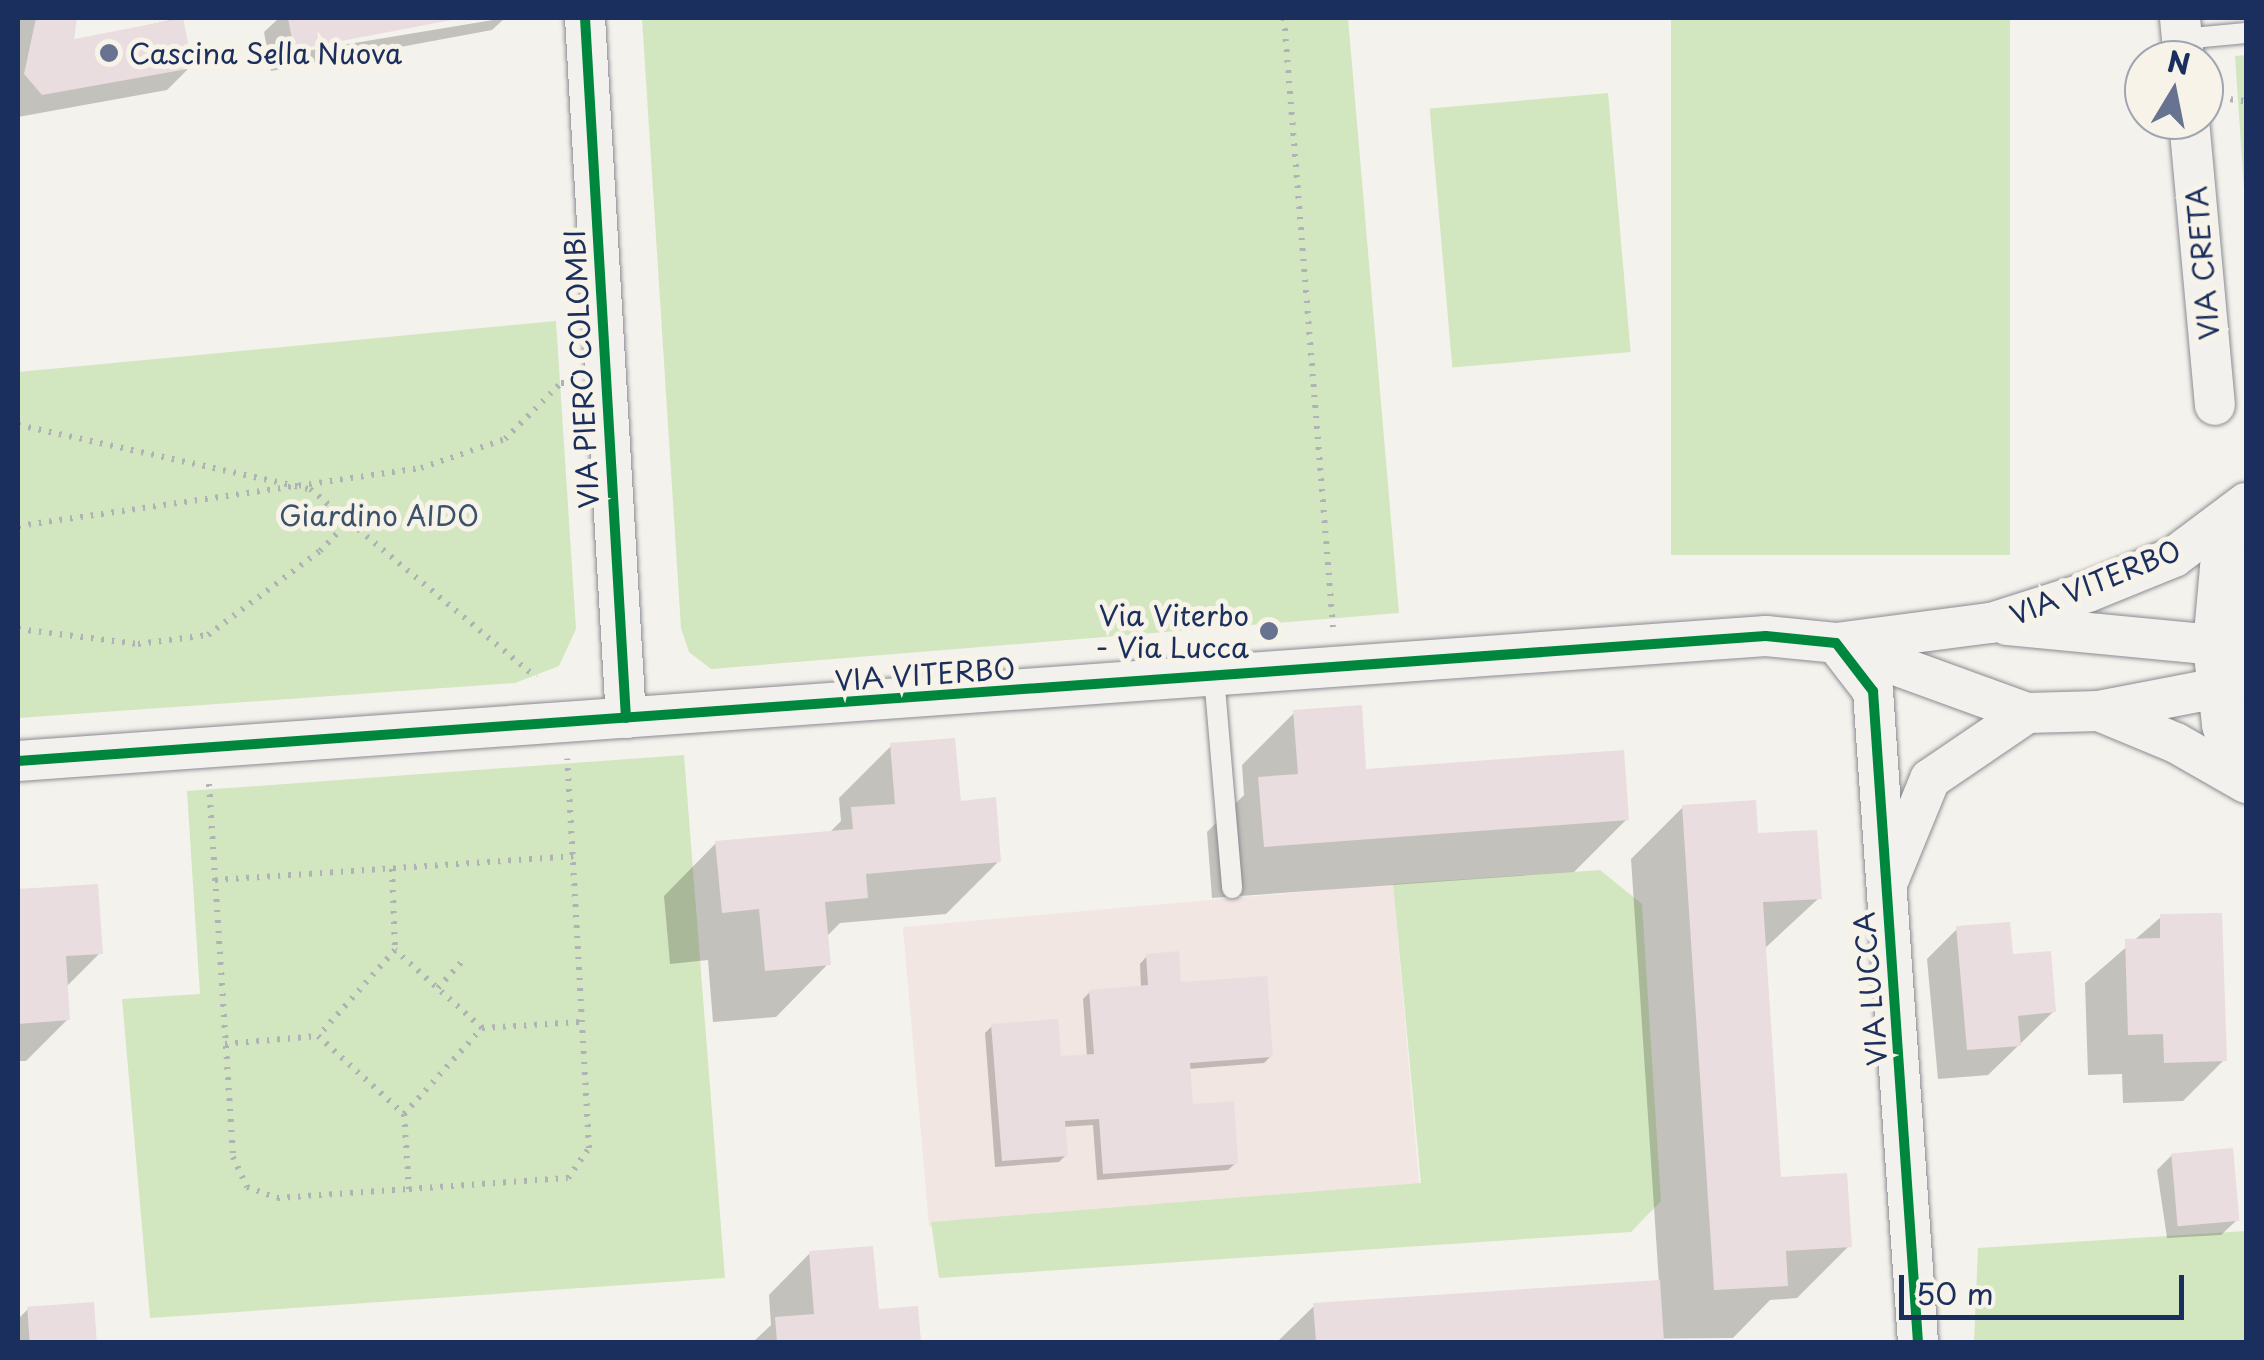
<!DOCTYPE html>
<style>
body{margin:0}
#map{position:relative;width:2264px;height:1360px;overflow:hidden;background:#f4f2ec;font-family:"Playpen Sans",sans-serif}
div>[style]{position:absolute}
.built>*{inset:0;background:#f2e6e3;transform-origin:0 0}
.green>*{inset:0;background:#d2e7bf;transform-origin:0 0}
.shadow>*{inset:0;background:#0003}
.building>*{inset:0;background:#e9dddf;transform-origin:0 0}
.path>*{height:6px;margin-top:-3px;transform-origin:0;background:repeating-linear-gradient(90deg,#b1b2b5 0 2.5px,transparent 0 10.5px)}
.roads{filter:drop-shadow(0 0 2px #898c92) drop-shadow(0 0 2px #898c92)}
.service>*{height:20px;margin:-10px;padding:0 10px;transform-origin:10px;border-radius:10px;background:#f2f1ed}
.minor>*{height:40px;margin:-20px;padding:0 20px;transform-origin:20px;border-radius:20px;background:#f2f1ed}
.secondary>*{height:55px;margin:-27.5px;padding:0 27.5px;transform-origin:27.5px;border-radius:27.5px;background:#f2f1ed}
.cycleway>*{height:10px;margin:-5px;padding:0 5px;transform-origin:5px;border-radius:5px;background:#00873e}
.dots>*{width:28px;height:28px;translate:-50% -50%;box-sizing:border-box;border:5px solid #f7f3e8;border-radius:50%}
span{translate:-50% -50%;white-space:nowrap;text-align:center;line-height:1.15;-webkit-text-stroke:10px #f7f3e8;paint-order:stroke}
.poi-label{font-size:28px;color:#1b2f5e}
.left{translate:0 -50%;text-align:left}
.right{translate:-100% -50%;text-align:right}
.street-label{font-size:28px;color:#1b2f5e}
.park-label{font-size:28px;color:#3a526a}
.frame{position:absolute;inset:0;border:20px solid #1b2f5e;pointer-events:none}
.north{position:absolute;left:2124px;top:40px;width:100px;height:100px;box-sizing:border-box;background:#f7f3e8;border:2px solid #9fa5b1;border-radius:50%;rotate:10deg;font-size:28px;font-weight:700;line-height:40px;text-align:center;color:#1b2f5e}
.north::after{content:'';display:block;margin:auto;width:35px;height:45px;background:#677390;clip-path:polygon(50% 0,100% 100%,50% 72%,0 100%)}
.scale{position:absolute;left:1899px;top:1275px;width:285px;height:45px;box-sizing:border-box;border:5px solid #1b2f5e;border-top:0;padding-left:12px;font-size:30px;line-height:35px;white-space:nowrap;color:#1b2f5e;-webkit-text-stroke:8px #f7f3e8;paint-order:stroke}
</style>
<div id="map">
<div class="built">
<i style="left:1393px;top:884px;width:301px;height:492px;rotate:85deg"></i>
</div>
<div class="green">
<i style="clip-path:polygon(642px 18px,1348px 18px,1399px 613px,711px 669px,689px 652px,681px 628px)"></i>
<i style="left:1671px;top:18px;width:339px;height:537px"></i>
<i style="clip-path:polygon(2246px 55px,2246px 219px,2235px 56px)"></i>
<i style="left:1608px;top:93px;width:260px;height:179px;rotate:85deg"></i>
<i style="clip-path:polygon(556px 321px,576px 629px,559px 666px,515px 683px,18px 718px,18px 372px)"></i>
<i style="clip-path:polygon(684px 755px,725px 1278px,150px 1318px,122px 999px,200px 994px,187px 791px)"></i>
<i style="clip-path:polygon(1600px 870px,1642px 904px,1661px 1201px,1631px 1232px,939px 1278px,931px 1222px,1421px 1183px,1393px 884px)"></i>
<i style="clip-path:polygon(2246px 1231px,2246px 1342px,1974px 1342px,1978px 1248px)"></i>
</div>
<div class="shadow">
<i style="clip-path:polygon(19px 18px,75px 18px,70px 42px,180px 18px,190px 67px,167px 90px,18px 117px)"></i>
<i style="clip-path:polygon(279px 18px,454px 18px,281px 50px,282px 55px,505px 18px,492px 30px,271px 71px,264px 32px)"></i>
<i style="clip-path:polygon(1294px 713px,1364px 771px,1627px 819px,1574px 872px,1212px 898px,1207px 832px,1244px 795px,1242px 765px)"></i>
<i style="clip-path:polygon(891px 746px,958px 804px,999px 861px,946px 914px,840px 923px,826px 937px,828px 964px,776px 1017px,713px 1022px,708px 960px,670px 964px,664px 896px,716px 843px,829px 833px,841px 821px,839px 798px)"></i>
<i style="clip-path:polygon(1683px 807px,1756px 836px,1819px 898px,1763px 950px,1778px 1180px,1849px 1246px,1797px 1298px,1770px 1300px,1733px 1338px,1277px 1342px,1315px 1305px,1659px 1283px,1631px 859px)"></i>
<i style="clip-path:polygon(95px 886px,100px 953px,66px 987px,68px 1019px,26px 1061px,18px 1061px,18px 892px)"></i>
<i style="clip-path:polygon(2161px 917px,2224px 1060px,2183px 1101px,2123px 1103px,2122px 1074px,2088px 1075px,2085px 983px)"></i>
<i style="clip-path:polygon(1957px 929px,2011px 957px,2054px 1011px,1988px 1075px,1938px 1079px,1927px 959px)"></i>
<i style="clip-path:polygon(1147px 956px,1271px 1056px,1264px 1063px,1188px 1069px,1191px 1107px,1236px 1163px,1228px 1170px,1097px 1180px,1093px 1125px,1063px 1127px,1066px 1155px,1059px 1162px,995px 1167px,985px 1033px,992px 1026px,1058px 1059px,1087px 1057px,1083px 999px,1090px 992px,1141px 988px,1140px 964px)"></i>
<i style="clip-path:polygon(2172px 1155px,2237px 1220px,2221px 1235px,2167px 1238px,2157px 1170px)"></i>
<i style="clip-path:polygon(810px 1253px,876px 1312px,916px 1309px,918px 1342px,753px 1342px,771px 1325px,769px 1295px)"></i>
<i style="clip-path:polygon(91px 1304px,94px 1342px,18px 1342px,18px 1319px,28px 1309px)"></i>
</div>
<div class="building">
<i style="clip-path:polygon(36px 18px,77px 18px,74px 39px,183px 18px,193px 68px,42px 95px,24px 74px)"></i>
<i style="clip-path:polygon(288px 18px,457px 18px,457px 19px,294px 50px)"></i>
<i style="clip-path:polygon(1362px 705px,1366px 769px,1624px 750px,1629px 820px,1264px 847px,1258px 777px,1298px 774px,1293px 710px)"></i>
<i style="clip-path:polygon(955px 738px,961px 801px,996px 797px,1001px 862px,866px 874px,868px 898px,825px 902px,831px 965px,765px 971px,759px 909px,722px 913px,715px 841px,853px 829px,851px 807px,895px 804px,890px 743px)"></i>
<i style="clip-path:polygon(1756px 800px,1758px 833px,1817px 830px,1822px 899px,1763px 902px,1781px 1177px,1847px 1173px,1852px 1247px,1786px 1251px,1788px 1286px,1714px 1290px,1682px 805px)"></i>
<i style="clip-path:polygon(98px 884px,103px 954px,66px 956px,70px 1020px,18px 1024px,18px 889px)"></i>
<i style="clip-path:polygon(2222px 913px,2227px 1061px,2164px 1063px,2163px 1034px,2128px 1035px,2125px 939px,2160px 938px,2160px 914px)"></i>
<i style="clip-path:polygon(2010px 922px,2013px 954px,2051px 951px,2056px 1012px,2018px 1016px,2021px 1046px,1967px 1050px,1956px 926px)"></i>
<i style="clip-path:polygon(1179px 951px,1181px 982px,1267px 976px,1273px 1057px,1190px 1063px,1193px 1104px,1234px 1101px,1238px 1164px,1103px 1174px,1099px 1119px,1065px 1121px,1068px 1156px,1002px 1161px,991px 1024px,1058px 1019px,1061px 1056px,1094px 1054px,1089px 990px,1148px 985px,1146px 954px)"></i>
<i style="left:2233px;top:1148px;width:73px;height:62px;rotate:85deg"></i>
<i style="clip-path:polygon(873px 1246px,879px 1309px,918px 1306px,921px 1342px,777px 1342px,775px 1317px,814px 1314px,809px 1251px)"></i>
<i style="clip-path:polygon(1660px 1280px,1664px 1342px,1316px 1342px,1313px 1303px)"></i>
<i style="left:94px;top:1302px;width:40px;height:67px;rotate:86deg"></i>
</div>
<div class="path">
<i style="left:1284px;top:18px;width:611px;rotate:85.4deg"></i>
<i style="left:2220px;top:98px;width:26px;rotate:7deg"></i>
<i style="left:18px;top:425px;width:299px;rotate:12.4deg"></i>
<i style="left:310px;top:489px;width:294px;rotate:39.8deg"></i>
<i style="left:18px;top:526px;width:407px;rotate:-8.2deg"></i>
<i style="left:421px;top:468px;width:89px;rotate:-19deg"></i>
<i style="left:505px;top:439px;width:79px;rotate:-45deg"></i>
<i style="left:561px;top:383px;width:8px"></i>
<i style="left:18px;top:629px;width:121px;rotate:7.1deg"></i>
<i style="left:138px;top:644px;width:71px;rotate:-7.3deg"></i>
<i style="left:208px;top:635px;width:140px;rotate:-36.9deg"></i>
<i style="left:320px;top:551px;width:46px;rotate:-45.9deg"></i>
<i style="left:209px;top:784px;width:374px;rotate:86.3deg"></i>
<i style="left:233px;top:1157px;width:33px;rotate:65deg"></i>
<i style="left:247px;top:1187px;width:32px;rotate:20deg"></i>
<i style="left:277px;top:1198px;width:132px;rotate:-3.9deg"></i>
<i style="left:409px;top:1189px;width:159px;rotate:-4deg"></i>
<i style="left:568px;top:1178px;width:37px;rotate:-55deg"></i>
<i style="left:589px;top:1148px;width:390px;rotate:-93.2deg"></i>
<i style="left:392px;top:869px;width:81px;rotate:87.9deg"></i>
<i style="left:215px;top:880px;width:359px;rotate:-3.8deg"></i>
<i style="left:438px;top:988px;width:42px;rotate:-47.9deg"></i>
<i style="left:482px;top:1028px;width:117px;rotate:-138.1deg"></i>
<i style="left:395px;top:950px;width:115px;rotate:131.8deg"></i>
<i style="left:318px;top:1036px;width:116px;rotate:42.2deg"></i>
<i style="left:404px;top:1114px;width:116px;rotate:-47.8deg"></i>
<i style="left:482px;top:1028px;width:98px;rotate:-3.5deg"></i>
<i style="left:225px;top:1044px;width:93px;rotate:-4.9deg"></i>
<i style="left:404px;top:1114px;width:75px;rotate:86.2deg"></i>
</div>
<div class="roads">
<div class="service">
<i style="left:2182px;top:39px;width:64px;rotate:-5.4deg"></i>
<i style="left:1214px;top:676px;width:213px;rotate:85.1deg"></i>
</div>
<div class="minor">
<i style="left:585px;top:18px;width:701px;rotate:86.65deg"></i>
<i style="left:2180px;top:18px;width:42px;rotate:84.6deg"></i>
<i style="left:2189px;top:120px;width:286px;rotate:84.8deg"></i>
<i style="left:2007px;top:625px;width:240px;rotate:5.5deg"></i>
<i style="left:1836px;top:643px;width:61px;rotate:52.4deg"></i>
<i style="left:1873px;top:691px;width:653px;rotate:86.05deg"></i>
<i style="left:1840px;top:645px;width:199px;rotate:20deg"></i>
<i style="left:2027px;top:713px;width:72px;rotate:-1.6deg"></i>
<i style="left:2099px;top:711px;width:127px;rotate:-10.9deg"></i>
<i style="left:2224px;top:687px;width:25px;rotate:-29deg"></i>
<i style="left:2099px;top:711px;width:83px;rotate:22.6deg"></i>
<i style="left:2176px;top:743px;width:81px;rotate:29.7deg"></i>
<i style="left:18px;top:761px;width:1752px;rotate:-4.09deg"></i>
<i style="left:1766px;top:636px;width:70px;rotate:5.7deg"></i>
<i style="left:1836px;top:643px;width:156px;rotate:-7.4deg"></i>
<i style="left:1991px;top:623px;width:102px;rotate:-17.7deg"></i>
<i style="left:2088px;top:592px;width:93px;rotate:-22.1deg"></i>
<i style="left:2174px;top:557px;width:90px;rotate:-36.9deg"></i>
<i style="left:1889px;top:879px;width:108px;rotate:-67.7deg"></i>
<i style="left:1930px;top:779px;width:117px;rotate:-34.2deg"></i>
</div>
<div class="secondary">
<i style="left:2246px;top:519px;width:53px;rotate:111.2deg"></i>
<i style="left:2227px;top:568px;width:77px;rotate:95.2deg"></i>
<i style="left:2220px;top:645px;width:79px;rotate:83.4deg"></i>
<i style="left:2229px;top:723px;width:48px;rotate:69.3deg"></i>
</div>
</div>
<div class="cycleway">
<i style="left:585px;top:18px;width:701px;rotate:86.65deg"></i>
<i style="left:18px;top:761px;width:1752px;rotate:-4.09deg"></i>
<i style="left:1766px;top:636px;width:70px;rotate:5.7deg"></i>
<i style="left:1836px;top:643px;width:61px;rotate:52.4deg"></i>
<i style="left:1873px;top:691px;width:653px;rotate:86.05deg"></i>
</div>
<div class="dots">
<i style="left:109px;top:53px;background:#677390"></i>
<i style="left:1269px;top:631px;background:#677390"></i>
</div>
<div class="poi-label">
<span class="left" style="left:129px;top:53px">Cascina Sella Nuova</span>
<span class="right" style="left:1249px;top:631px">Via Viterbo<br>- Via Lucca</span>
</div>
<div class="street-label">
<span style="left:2202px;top:263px;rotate:-95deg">VIA CRETA</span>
<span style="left:581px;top:369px;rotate:-93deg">VIA PIERO COLOMBI</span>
<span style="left:2095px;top:582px;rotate:-22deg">VIA VITERBO</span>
<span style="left:925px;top:674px;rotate:-4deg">VIA VITERBO</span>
<span style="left:1870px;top:989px;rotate:-95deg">VIA LUCCA</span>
</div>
<div class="park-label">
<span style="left:379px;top:515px">Giardino AIDO</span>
</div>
<div class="frame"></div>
<div class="north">N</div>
<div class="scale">50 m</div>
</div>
